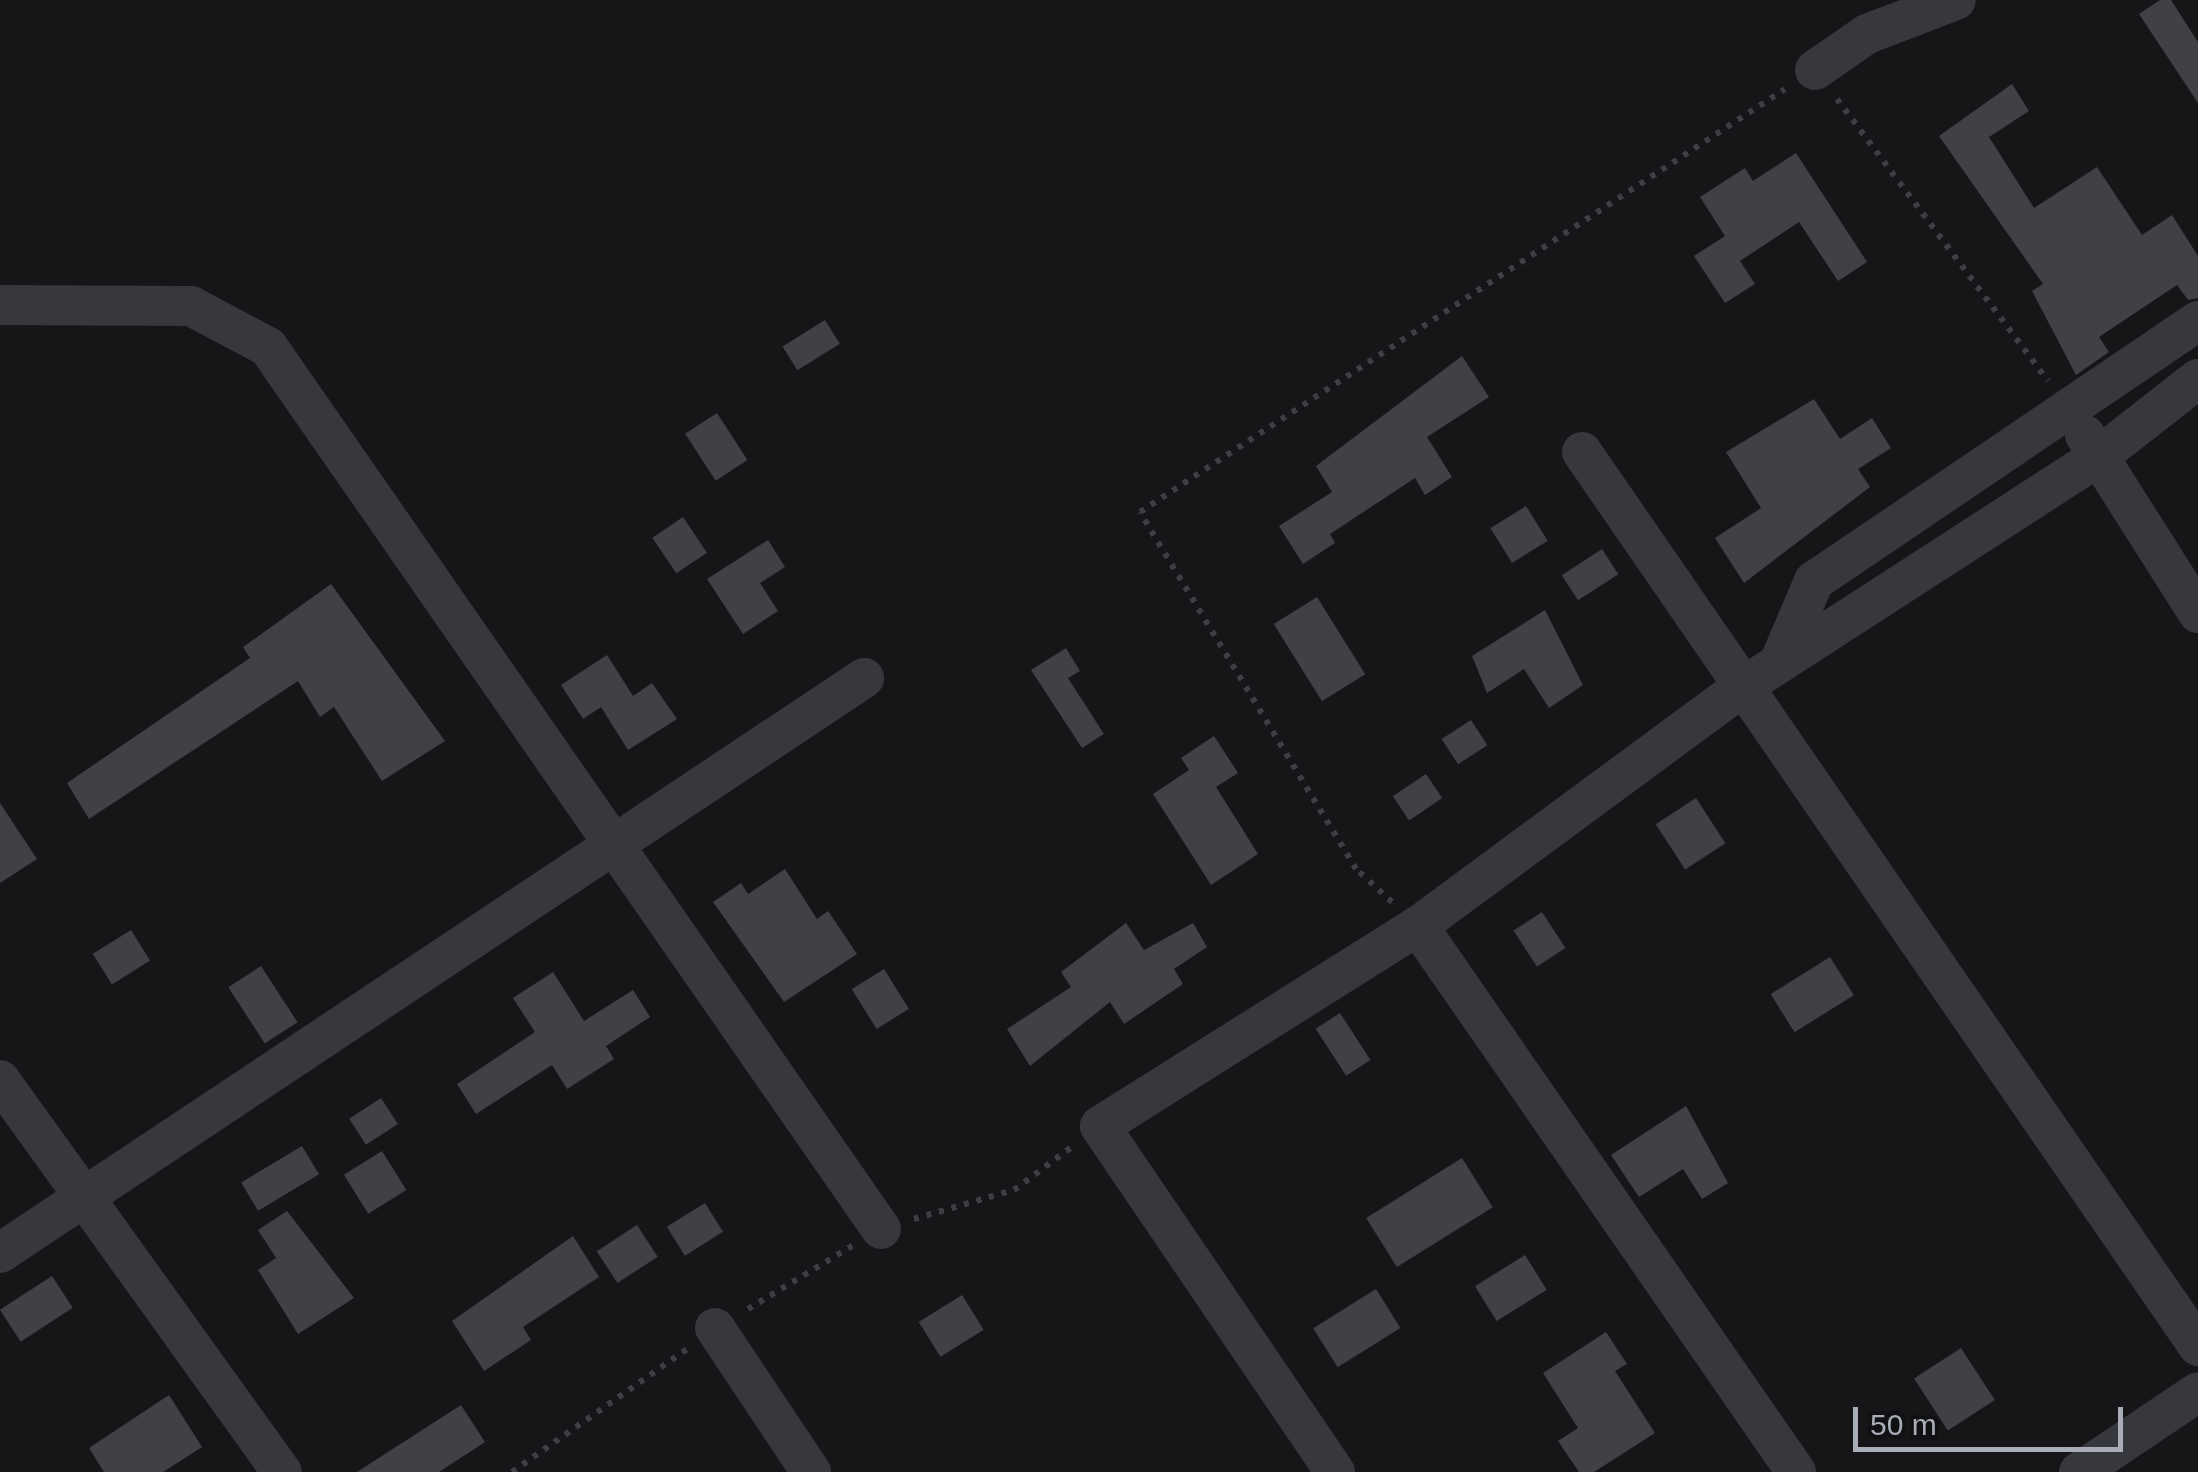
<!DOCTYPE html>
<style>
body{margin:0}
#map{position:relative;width:2198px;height:1472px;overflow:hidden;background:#161618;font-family:Arial,sans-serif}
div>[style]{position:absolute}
.building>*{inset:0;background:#404145;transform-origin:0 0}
.path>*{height:6px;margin-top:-3px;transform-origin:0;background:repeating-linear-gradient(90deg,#3d3f44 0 5px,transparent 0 13px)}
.minor>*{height:40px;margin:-20px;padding:0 20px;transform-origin:20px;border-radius:20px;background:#37383d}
span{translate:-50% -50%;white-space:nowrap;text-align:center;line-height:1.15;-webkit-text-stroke:10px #111113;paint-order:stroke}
.scale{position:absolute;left:1853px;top:1407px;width:270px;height:45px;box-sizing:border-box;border:5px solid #a8adb8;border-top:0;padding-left:12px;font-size:30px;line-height:35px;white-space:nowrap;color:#a8adb8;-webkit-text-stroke:8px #111113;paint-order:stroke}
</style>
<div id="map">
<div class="building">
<i style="clip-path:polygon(2160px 0,2171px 0,2198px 42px,2198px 103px,2139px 14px)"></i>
<i style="clip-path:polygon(2012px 84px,2029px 111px,1989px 137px,2034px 208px,2097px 167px,2142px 235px,2172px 215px,2198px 256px,2198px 298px,2188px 300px,2177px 285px,2099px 337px,2109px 352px,2076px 375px,2032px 291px,2043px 284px,1939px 136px)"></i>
<i style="clip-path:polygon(1796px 153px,1867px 262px,1838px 281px,1799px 222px,1740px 261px,1755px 284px,1725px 303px,1694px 256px,1725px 236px,1700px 197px,1745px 168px,1753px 181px)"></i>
<i style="left:825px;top:320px;width:28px;height:50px;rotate:58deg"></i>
<i style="clip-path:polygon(1462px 356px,1489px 397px,1427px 437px,1452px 477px,1425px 495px,1415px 478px,1330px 534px,1335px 543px,1303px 564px,1279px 526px,1332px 492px,1316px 466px)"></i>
<i style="clip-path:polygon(1814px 399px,1840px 439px,1872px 418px,1891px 448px,1858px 469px,1870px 487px,1744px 583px,1715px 538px,1761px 508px,1726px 452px)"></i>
<i style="left:717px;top:413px;width:56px;height:38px;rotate:57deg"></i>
<i style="left:1526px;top:506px;width:41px;height:42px;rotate:58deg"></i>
<i style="left:683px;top:517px;width:43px;height:37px;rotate:56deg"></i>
<i style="clip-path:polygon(768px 540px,785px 567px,760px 583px,778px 611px,743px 634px,707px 579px)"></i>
<i style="left:1602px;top:549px;width:30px;height:48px;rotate:57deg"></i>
<i style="clip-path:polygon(331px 584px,445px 741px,382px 781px,334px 707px,320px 717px,298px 681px,89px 819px,67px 783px,250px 658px,243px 647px)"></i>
<i style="left:1317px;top:597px;width:91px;height:51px;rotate:58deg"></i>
<i style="clip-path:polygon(1545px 610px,1583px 685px,1549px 708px,1524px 669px,1487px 693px,1472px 656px)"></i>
<i style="clip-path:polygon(1066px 648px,1080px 671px,1068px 678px,1104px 734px,1082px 748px,1031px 670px)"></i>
<i style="clip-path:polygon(607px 655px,633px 696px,652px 683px,677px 719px,628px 750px,601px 707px,583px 719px,561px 685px)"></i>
<i style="left:1471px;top:720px;width:30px;height:35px;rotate:57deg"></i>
<i style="clip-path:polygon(1214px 736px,1238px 773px,1216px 787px,1258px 854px,1211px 885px,1153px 794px,1189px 770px,1181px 758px)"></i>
<i style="left:1426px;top:774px;width:29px;height:40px;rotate:56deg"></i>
<i style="left:1696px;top:798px;width:54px;height:48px;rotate:57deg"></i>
<i style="clip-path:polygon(0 803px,37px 859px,0 883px)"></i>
<i style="clip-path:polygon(785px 869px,817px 919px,828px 911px,857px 954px,784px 1002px,713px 902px,741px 883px,748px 894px)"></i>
<i style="left:1542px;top:912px;width:43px;height:34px;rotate:57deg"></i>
<i style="clip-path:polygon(1126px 923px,1144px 950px,1193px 923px,1207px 947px,1174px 969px,1183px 984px,1124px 1024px,1110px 1002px,1030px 1066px,1007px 1029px,1071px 987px,1061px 972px)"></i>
<i style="left:131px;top:930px;width:36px;height:45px;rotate:58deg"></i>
<i style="left:1830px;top:957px;width:45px;height:70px;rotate:58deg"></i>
<i style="left:261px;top:966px;width:67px;height:39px;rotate:57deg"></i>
<i style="left:884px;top:969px;width:47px;height:38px;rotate:58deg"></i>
<i style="clip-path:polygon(553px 972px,584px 1021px,633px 990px,650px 1017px,606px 1046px,614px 1059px,567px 1089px,552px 1065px,476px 1114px,457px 1084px,535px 1032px,513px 998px)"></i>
<i style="left:1340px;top:1013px;width:56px;height:29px;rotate:57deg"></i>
<i style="left:381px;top:1098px;width:31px;height:38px;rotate:57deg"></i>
<i style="clip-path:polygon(1686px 1106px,1728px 1183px,1702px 1199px,1683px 1169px,1639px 1197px,1611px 1155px)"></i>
<i style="left:302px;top:1146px;width:33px;height:71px;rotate:59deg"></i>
<i style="left:382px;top:1151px;width:46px;height:45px;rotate:58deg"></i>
<i style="left:1462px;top:1158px;width:58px;height:113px;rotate:58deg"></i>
<i style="left:705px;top:1203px;width:34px;height:45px;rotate:58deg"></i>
<i style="clip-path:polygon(287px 1211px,354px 1298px,298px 1334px,258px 1270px,276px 1258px,258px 1230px)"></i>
<i style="left:637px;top:1225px;width:38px;height:48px;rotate:57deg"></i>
<i style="clip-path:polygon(573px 1236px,599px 1277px,523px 1327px,531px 1340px,484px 1371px,452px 1321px)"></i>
<i style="left:1525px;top:1255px;width:41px;height:59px;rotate:58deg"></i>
<i style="left:52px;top:1276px;width:38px;height:62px;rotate:57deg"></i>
<i style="left:1376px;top:1289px;width:46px;height:74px;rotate:58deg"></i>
<i style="left:962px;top:1295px;width:41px;height:51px;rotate:58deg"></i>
<i style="clip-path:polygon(1606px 1332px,1627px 1364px,1615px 1371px,1655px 1433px,1594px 1472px,1579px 1472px,1558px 1441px,1578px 1428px,1543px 1373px)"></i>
<i style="left:1961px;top:1348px;width:62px;height:56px;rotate:57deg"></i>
<i style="clip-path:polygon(169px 1395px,202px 1447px,163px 1472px,104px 1472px,89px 1448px)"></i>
<i style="clip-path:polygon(461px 1405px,485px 1442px,439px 1472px,357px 1472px)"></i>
</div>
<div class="path">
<i style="left:1837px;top:99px;width:352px;rotate:53.2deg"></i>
<i style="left:1392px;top:902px;width:49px;rotate:-137.5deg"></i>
<i style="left:1356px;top:869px;width:417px;rotate:-121.2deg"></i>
<i style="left:1140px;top:512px;width:771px;rotate:-33.26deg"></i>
<i style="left:914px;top:1219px;width:104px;rotate:-16.2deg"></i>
<i style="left:1014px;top:1190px;width:74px;rotate:-36.7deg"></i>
<i style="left:748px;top:1309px;width:122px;rotate:-31.2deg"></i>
<i style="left:512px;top:1472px;width:214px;rotate:-35.1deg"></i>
</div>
<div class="minor">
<i style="left:1815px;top:70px;width:63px;rotate:-34.7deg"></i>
<i style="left:1867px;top:34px;width:95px;rotate:-20.9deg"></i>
<i style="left:0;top:305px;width:191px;rotate:0.3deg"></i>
<i style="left:191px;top:306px;width:87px;rotate:28deg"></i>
<i style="left:268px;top:347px;width:1074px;rotate:55.2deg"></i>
<i style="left:2085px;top:435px;width:211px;rotate:57.6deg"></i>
<i style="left:1582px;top:452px;width:1086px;rotate:55.43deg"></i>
<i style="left:1779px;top:663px;width:89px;rotate:-66.9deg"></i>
<i style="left:1814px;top:581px;width:464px;rotate:-34.1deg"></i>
<i style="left:1418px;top:926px;width:664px;rotate:55.3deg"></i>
<i style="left:0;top:1080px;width:483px;rotate:54.3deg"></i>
<i style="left:0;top:1253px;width:1038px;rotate:-33.64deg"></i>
<i style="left:715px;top:1328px;width:173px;rotate:56.3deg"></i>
<i style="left:1335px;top:1472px;width:418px;rotate:-124.2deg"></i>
<i style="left:1100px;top:1126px;width:376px;rotate:-32.2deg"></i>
<i style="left:1418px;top:926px;width:405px;rotate:-36.4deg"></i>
<i style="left:1744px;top:686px;width:422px;rotate:-32.9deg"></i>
<i style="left:2098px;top:457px;width:127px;rotate:-38deg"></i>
<i style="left:2079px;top:1472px;width:143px;rotate:-33.9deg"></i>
</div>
<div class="scale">50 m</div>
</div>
